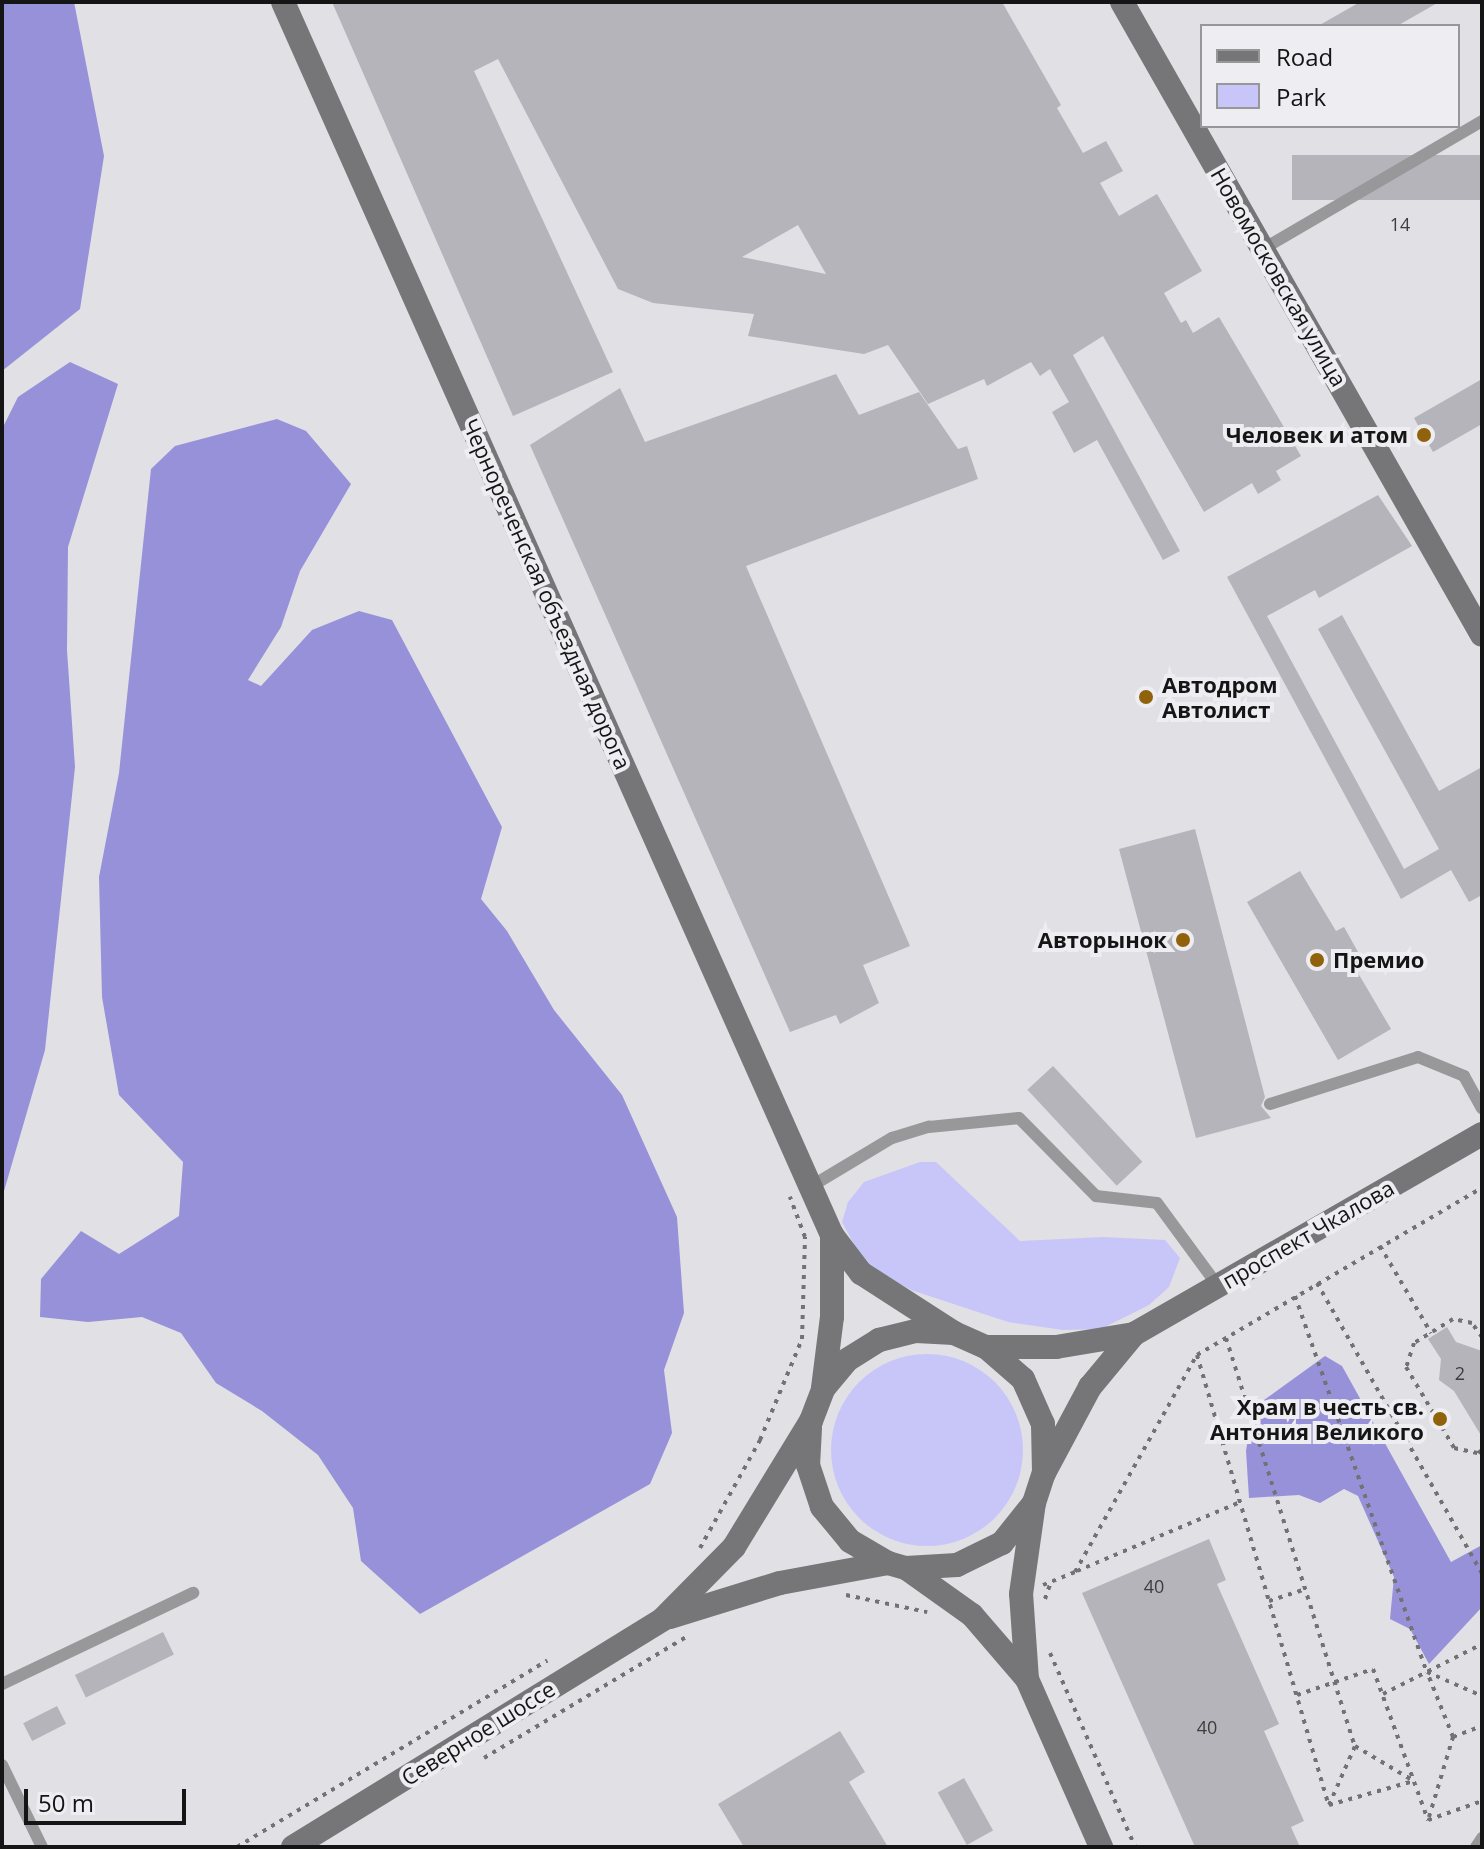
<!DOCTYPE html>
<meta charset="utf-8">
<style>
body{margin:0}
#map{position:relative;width:1484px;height:1849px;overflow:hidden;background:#e0e0e5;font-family:"Open Sans",sans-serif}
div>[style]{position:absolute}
.green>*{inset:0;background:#c8c6f9}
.round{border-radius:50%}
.forest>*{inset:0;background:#9691d8}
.building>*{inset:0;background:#b4b4ba;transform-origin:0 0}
.path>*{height:4px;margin-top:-2px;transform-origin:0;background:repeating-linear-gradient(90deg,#727275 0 4px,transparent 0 10px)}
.lane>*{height:12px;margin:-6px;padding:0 6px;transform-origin:6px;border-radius:6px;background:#98989b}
.secondary>*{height:24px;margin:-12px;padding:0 12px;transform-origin:12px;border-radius:12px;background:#767679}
.dots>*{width:22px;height:22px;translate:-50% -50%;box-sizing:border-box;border:4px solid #ededf2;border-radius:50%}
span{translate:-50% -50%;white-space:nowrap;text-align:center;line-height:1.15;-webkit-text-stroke:8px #ededf2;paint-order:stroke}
.number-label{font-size:18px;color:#3d3d3f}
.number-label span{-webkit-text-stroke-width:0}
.street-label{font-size:22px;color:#151516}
.poi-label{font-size:22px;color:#151516;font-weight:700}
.right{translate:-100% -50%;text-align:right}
.left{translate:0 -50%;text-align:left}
.frame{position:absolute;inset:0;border:4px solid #151516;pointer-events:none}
.legend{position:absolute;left:1200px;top:24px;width:260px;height:104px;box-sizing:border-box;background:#ededf2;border:2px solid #97979a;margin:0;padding:10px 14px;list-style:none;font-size:24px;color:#151516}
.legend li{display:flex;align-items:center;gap:16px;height:40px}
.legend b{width:40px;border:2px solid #97979a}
.scale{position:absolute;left:24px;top:1789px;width:162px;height:36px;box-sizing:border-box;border:4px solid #151516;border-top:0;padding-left:10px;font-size:24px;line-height:28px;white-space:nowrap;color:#151516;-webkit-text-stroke:6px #ededf2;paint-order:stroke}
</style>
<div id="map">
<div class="green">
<i style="clip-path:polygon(920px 1162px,936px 1162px,1020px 1241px,1103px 1237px,1165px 1240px,1180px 1258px,1169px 1287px,1149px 1305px,1101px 1329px,1063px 1330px,1008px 1322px,911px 1290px,865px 1265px,842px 1222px,848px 1202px,864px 1182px)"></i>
<i class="round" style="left:831px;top:1354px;width:192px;height:192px"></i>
</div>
<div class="forest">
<i style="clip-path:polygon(2px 2px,74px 2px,104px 156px,80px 309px,2px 371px)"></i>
<i style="clip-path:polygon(70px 362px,118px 384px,68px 547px,67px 650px,75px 767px,45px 1050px,2px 1198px,2px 429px,18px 397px)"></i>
<i style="clip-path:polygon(277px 419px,306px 431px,351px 484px,300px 571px,281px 627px,248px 680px,261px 686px,312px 630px,359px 611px,392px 620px,502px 827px,481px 899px,507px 931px,554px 1010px,622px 1095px,677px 1217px,684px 1313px,664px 1370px,672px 1433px,650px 1484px,420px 1614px,361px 1561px,353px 1508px,318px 1455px,262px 1411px,216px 1383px,181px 1333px,142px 1317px,88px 1322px,40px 1317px,41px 1279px,81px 1231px,119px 1254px,179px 1216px,183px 1162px,119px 1095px,102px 997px,99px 877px,119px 773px,151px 469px,175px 446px)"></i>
<i style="clip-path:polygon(1325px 1356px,1342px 1366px,1451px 1562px,1482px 1545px,1482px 1607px,1429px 1664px,1410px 1629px,1390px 1619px,1394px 1577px,1358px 1496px,1344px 1489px,1320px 1503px,1299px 1495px,1249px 1498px,1246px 1451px,1253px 1408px)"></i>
</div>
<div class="building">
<i style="clip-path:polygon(evenodd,332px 2px,1002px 2px,1061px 105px,1057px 108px,1083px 153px,1106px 141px,1123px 171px,1100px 183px,1119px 216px,1157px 194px,1202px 271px,1164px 293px,1181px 323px,1186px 320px,1193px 333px,1219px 317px,1301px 456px,1276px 471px,1281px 480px,1258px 494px,1252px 483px,1204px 512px,1103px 336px,1073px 355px,1180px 551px,1163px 560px,1097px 440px,1074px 453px,1052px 412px,1069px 402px,1050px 369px,1040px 376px,1031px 362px,987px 386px,984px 379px,928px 404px,888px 345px,864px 354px,748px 336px,754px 314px,653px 303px,618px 289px,498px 59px,474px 71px,613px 372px,513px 416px,332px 2px,798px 225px,826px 274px,742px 257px,798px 225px)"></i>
<i style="clip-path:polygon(1360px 2px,1439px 2px,1397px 26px,1318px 26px)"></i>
<i style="left:1482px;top:155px;width:45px;height:190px;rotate:90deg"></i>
<i style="clip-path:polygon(836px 374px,859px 415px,919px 392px,958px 449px,967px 446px,978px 479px,746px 566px,910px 946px,863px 965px,879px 1003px,840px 1024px,836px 1015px,790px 1032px,530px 445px,620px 388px,645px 442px)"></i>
<i style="clip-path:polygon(1482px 379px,1482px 424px,1433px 452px,1414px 418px)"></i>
<i style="clip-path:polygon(1378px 495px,1412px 546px,1319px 598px,1315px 590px,1267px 616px,1404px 869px,1439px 849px,1318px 629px,1342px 615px,1439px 791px,1482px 767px,1482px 895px,1469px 902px,1451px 870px,1401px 899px,1227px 577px)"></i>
<i style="clip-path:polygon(1195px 829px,1265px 1097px,1261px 1106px,1271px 1118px,1196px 1138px,1119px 849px)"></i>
<i style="clip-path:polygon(1300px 871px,1336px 931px,1344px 927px,1367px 968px,1358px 973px,1391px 1029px,1338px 1060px,1247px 902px)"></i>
<i style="left:1053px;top:1066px;width:131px;height:35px;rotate:47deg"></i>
<i style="clip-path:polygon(1447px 1327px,1456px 1342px,1482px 1351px,1482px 1437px,1454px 1391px,1439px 1380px,1441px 1359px,1428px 1339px)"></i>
<i style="clip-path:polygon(1209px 1539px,1226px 1580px,1217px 1584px,1279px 1724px,1264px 1731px,1304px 1821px,1291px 1827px,1300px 1847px,1195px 1847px,1082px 1593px)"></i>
<i style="left:163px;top:1632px;width:25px;height:98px;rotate:64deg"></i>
<i style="left:57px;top:1706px;width:20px;height:38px;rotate:63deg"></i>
<i style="clip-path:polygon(840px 1731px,865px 1772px,849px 1782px,888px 1847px,744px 1847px,718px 1804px)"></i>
<i style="left:964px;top:1778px;width:60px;height:30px;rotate:61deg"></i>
</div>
<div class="path">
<i style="left:1380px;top:1246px;width:101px;rotate:59.6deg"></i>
<i style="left:1317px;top:1283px;width:334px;rotate:60.4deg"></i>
<i style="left:1295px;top:1296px;width:398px;rotate:70.7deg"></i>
<i style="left:1482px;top:1337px;width:17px;rotate:-126deg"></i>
<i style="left:1472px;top:1323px;width:19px;rotate:-168deg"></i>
<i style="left:1453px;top:1319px;width:46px;rotate:148.4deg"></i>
<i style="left:1414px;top:1343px;width:25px;rotate:108deg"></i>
<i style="left:1406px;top:1367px;width:94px;rotate:59.3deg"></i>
<i style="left:1454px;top:1448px;width:25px;rotate:12deg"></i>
<i style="left:1478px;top:1453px;width:5px;rotate:-37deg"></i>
<i style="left:1226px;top:1338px;width:428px;rotate:72.5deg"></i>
<i style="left:1197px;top:1355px;width:469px;rotate:73.7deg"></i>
<i style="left:1329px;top:1805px;width:88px;rotate:-15.8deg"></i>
<i style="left:700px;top:1548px;width:124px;rotate:-60.9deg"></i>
<i style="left:760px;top:1440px;width:109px;rotate:-67.4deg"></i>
<i style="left:802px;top:1339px;width:102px;rotate:-88.3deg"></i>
<i style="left:805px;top:1237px;width:43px;rotate:-110.6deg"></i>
<i style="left:1077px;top:1571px;width:177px;rotate:-22.9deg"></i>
<i style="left:1043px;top:1585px;width:35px;rotate:-22deg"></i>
<i style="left:1075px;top:1572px;width:249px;rotate:-60.7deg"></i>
<i style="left:1197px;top:1355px;width:330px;rotate:-30.4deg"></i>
<i style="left:846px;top:1595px;width:83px;rotate:11.9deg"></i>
<i style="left:1045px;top:1599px;width:18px;rotate:-71deg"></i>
<i style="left:1269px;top:1601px;width:38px;rotate:-18deg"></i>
<i style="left:1050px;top:1653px;width:212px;rotate:66.3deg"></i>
<i style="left:1383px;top:1694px;width:111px;rotate:-26.8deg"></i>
<i style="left:1297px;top:1695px;width:80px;rotate:-18.9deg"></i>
<i style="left:1373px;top:1669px;width:161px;rotate:70deg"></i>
<i style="left:1428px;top:1820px;width:57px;rotate:-19.4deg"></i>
<i style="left:1453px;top:1737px;width:70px;rotate:-111.8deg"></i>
<i style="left:1427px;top:1672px;width:60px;rotate:23.6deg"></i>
<i style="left:484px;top:1758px;width:235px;rotate:-30.9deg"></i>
<i style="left:1329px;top:1805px;width:64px;rotate:-66.2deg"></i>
<i style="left:1355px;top:1746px;width:66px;rotate:30.8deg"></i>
<i style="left:1429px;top:1817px;width:84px;rotate:-73.3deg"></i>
<i style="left:1453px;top:1737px;width:31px;rotate:-21deg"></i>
<i style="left:237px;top:1847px;width:362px;rotate:-31deg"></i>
</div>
<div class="lane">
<i style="left:1263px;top:249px;width:254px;rotate:-30.3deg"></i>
<i style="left:1270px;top:1104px;width:155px;rotate:-17.6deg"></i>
<i style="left:1418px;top:1057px;width:50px;rotate:22.4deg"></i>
<i style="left:1464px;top:1076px;width:37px;rotate:61deg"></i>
<i style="left:810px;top:1187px;width:96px;rotate:-30.9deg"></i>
<i style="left:892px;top:1138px;width:39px;rotate:-17deg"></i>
<i style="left:929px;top:1127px;width:90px;rotate:-5.7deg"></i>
<i style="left:1019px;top:1118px;width:110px;rotate:45.4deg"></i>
<i style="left:1096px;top:1196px;width:61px;rotate:6.5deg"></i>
<i style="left:1157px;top:1203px;width:103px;rotate:53.7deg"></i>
<i style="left:2px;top:1684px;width:212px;rotate:-25.5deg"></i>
<i style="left:2px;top:1765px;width:91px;rotate:64deg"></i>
<i style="left:1476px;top:1847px;width:11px;rotate:-56deg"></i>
</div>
<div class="secondary">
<i style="left:283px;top:2px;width:1350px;rotate:66deg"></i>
<i style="left:832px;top:1235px;width:48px;rotate:52.7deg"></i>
<i style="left:861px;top:1273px;width:111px;rotate:32.8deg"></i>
<i style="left:1122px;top:2px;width:728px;rotate:60.37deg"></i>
<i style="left:986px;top:1347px;width:70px"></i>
<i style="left:1056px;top:1347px;width:79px;rotate:-9.5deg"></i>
<i style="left:1134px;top:1334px;width:401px;rotate:-29.9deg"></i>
<i style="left:823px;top:1388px;width:72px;rotate:-82.8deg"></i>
<i style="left:832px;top:1317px;width:82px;rotate:-90deg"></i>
<i style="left:810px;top:1428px;width:37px;rotate:93deg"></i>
<i style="left:808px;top:1465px;width:44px;rotate:71.6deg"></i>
<i style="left:822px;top:1507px;width:44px;rotate:50.5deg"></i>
<i style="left:850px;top:1541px;width:44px;rotate:30.1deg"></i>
<i style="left:888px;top:1563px;width:19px;rotate:16deg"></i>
<i style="left:906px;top:1568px;width:51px;rotate:-3.4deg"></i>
<i style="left:957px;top:1565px;width:50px;rotate:-26.1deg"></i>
<i style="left:1002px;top:1543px;width:51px;rotate:-51.3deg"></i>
<i style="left:1034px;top:1503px;width:32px;rotate:-72deg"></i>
<i style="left:1044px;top:1473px;width:98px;rotate:-61.9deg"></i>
<i style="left:1090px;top:1387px;width:69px;rotate:-50.3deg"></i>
<i style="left:906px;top:1568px;width:81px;rotate:35.5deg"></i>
<i style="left:972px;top:1615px;width:84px;rotate:49.3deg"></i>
<i style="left:1027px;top:1679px;width:184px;rotate:66.2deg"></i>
<i style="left:670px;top:1617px;width:115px;rotate:-17.2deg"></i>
<i style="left:780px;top:1583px;width:110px;rotate:-10.5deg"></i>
<i style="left:1027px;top:1679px;width:85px;rotate:-94deg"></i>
<i style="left:1021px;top:1594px;width:92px;rotate:-81.9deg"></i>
<i style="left:293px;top:1847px;width:435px;rotate:-31.6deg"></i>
<i style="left:663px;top:1619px;width:101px;rotate:-45.4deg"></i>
<i style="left:734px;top:1547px;width:148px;rotate:-58.6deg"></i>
<i style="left:811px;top:1421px;width:34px;rotate:-69deg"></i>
<i style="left:823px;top:1389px;width:38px;rotate:-50deg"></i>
<i style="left:847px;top:1360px;width:38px;rotate:-32deg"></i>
<i style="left:879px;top:1340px;width:38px;rotate:-14deg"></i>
<i style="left:916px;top:1331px;width:38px;rotate:3deg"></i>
<i style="left:954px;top:1333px;width:35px;rotate:24deg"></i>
<i style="left:986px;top:1347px;width:49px;rotate:40.9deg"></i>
<i style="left:1023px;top:1379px;width:49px;rotate:66deg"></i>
<i style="left:1043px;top:1424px;width:49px;rotate:88.8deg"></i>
</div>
<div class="dots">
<i style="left:1424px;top:435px;background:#8f620b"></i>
<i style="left:1146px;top:697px;background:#8f620b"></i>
<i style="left:1183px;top:940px;background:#8f620b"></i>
<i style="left:1317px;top:960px;background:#8f620b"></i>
<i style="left:1440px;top:1419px;background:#8f620b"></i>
</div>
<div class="number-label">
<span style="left:1400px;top:224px">14</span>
<span style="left:1460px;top:1373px">2</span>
<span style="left:1154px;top:1586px">40</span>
<span style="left:1207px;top:1727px">40</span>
</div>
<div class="street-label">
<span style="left:1279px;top:277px;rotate:60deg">Новомосковская улица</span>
<span style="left:547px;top:594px;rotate:66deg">Чернореченская объездная дорога</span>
<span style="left:1308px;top:1234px;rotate:-30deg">проспект Чкалова</span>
<span style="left:478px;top:1733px;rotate:-32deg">Северное шоссе</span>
</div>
<div class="poi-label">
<span class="right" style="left:1408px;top:435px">Человек и атом</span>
<span class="left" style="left:1162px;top:697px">Автодром<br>Автолист</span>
<span class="right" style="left:1167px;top:940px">Авторынок</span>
<span class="left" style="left:1333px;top:960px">Премио</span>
<span class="right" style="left:1424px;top:1419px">Храм в честь св.<br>Антония Великого</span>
</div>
<div class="frame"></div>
<ul class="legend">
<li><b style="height:10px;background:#767679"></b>Road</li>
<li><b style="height:22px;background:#c8c6f9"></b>Park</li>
</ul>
<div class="scale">50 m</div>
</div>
